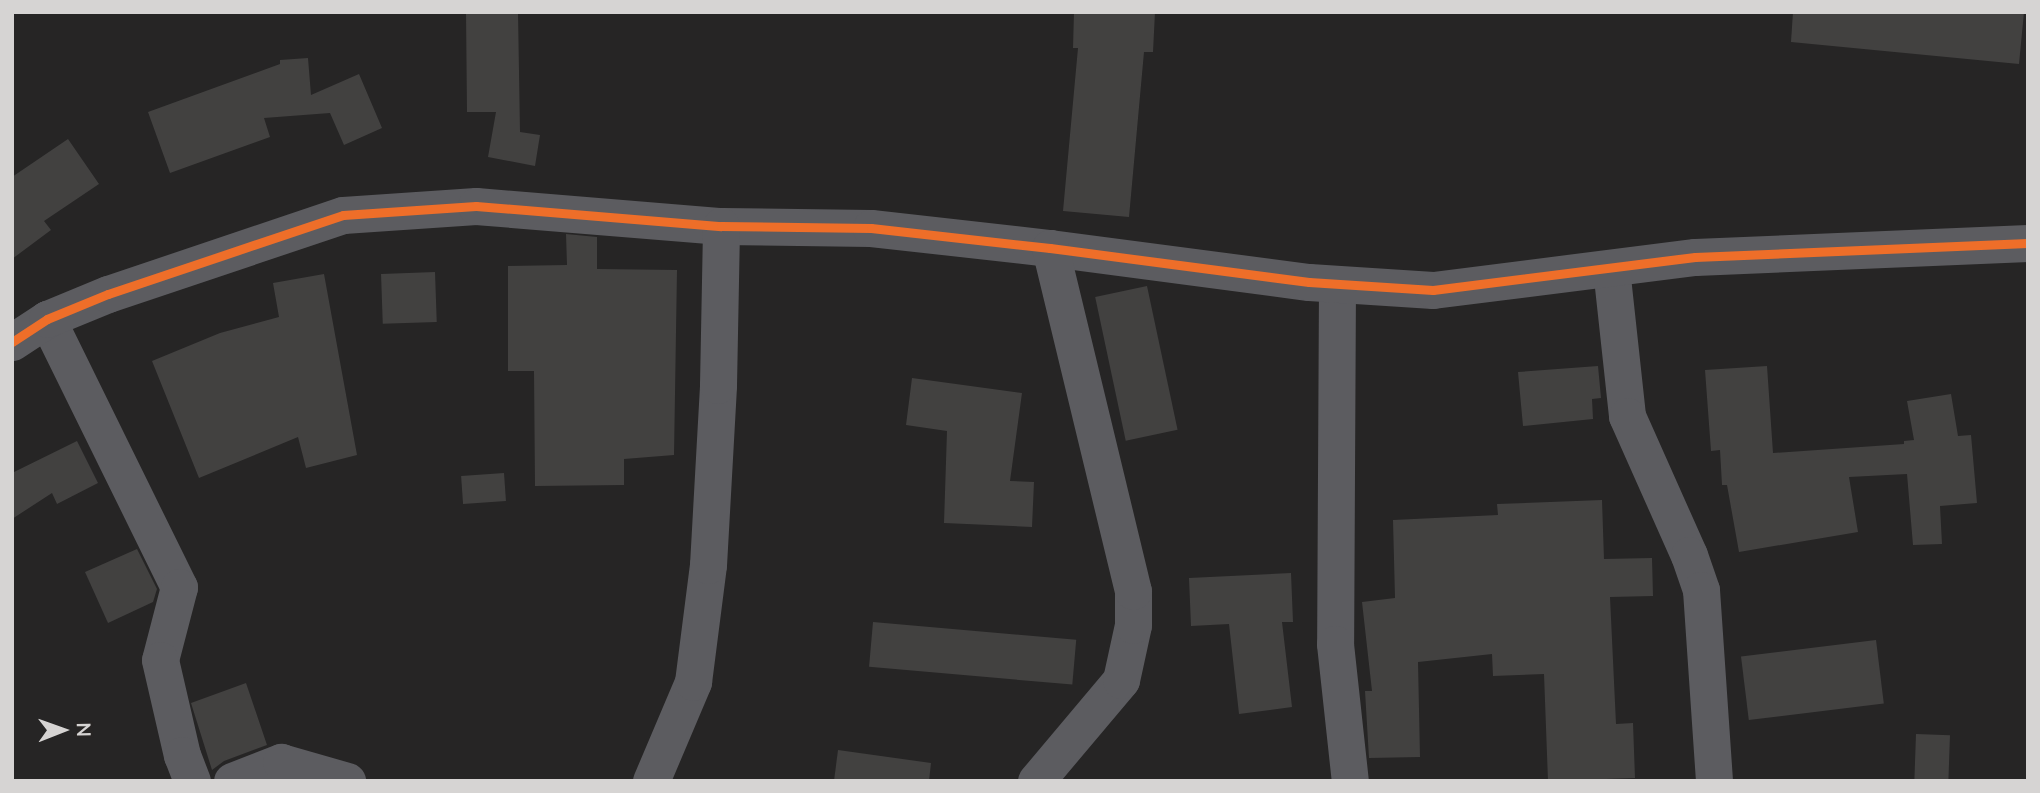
<!DOCTYPE html>
<style>
body{margin:0}
#map{position:relative;width:2040px;height:793px;overflow:hidden;background:#262525;font-family:Lato,sans-serif}
div>[style]{position:absolute}
.building>*{inset:0;background:#424140;transform-origin:0 0}
.minor>*{height:37px;margin:-18.5px;padding:0 18.5px;transform-origin:18.5px;border-radius:18.5px;background:#5c5c60}
.cycleway>*{height:9px;margin:-4.5px;padding:0 4.5px;transform-origin:4.5px;border-radius:4.5px;background:#ee6e29}
span{translate:-50% -50%;white-space:nowrap;text-align:center;line-height:1.15;-webkit-text-stroke:6px #272524;paint-order:stroke}
.frame{position:absolute;inset:0;border:14px solid #d6d4d3;pointer-events:none}
.north{position:absolute;left:28px;top:695px;width:70px;height:70px;-webkit-text-stroke:5px #272524;paint-order:stroke;rotate:89deg;font-size:19px;font-weight:700;line-height:28px;text-align:center;color:#d6d4d3}
.north::after{content:'';display:block;margin:auto;width:24px;height:32px;background:#d6d4d3;clip-path:polygon(50% 0,100% 100%,50% 72%,0 100%)}
</style>
<div id="map">
<div class="building">
<i style="clip-path:polygon(466px 12px,518px 12px,520px 132px,540px 135px,535px 166px,488px 157px,496px 112px,467px 112px)"></i>
<i style="clip-path:polygon(1074px 12px,1155px 12px,1153px 52px,1144px 52px,1129px 217px,1063px 211px,1078px 48px,1073px 48px)"></i>
<i style="clip-path:polygon(1793px 12px,2024px 12px,2019px 64px,1791px 42px)"></i>
<i style="clip-path:polygon(308px 58px,311px 95px,359px 74px,382px 128px,344px 145px,330px 113px,264px 118px,270px 137px,170px 173px,148px 112px,280px 64px,280px 60px)"></i>
<i style="clip-path:polygon(68px 139px,99px 184px,44px 221px,51px 230px,12px 259px,12px 177px)"></i>
<i style="clip-path:polygon(566px 234px,597px 237px,597px 269px,677px 270px,674px 455px,624px 459px,624px 485px,535px 486px,534px 371px,508px 371px,508px 266px,567px 265px)"></i>
<i style="left:435px;top:272px;width:50px;height:54px;rotate:88deg"></i>
<i style="clip-path:polygon(324px 274px,357px 455px,306px 468px,298px 437px,199px 478px,152px 361px,220px 333px,279px 317px,273px 283px)"></i>
<i style="left:1147px;top:286px;width:147px;height:53px;rotate:78deg"></i>
<i style="clip-path:polygon(1598px 366px,1601px 398px,1592px 399px,1593px 419px,1523px 426px,1518px 372px)"></i>
<i style="clip-path:polygon(1767px 366px,1773px 453px,1904px 444px,1904px 441px,1914px 440px,1907px 401px,1951px 394px,1958px 436px,1971px 435px,1977px 503px,1940px 506px,1942px 544px,1913px 545px,1907px 474px,1849px 477px,1858px 532px,1739px 552px,1727px 485px,1722px 485px,1720px 450px,1711px 451px,1705px 370px)"></i>
<i style="clip-path:polygon(912px 378px,1022px 393px,1010px 481px,1034px 482px,1032px 527px,944px 523px,947px 431px,906px 425px)"></i>
<i style="clip-path:polygon(77px 441px,98px 483px,57px 504px,52px 493px,12px 519px,12px 473px)"></i>
<i style="left:504px;top:473px;width:28px;height:43px;rotate:86deg"></i>
<i style="clip-path:polygon(1602px 500px,1604px 559px,1652px 558px,1653px 596px,1610px 597px,1616px 724px,1633px 723px,1635px 778px,1548px 781px,1544px 674px,1493px 676px,1492px 654px,1418px 662px,1420px 757px,1369px 758px,1365px 691px,1372px 691px,1362px 602px,1395px 598px,1393px 520px,1498px 515px,1497px 504px)"></i>
<i style="clip-path:polygon(137px 549px,157px 589px,153px 602px,108px 623px,85px 572px)"></i>
<i style="clip-path:polygon(1291px 573px,1293px 622px,1282px 622px,1292px 707px,1239px 714px,1229px 624px,1191px 626px,1189px 578px)"></i>
<i style="left:873px;top:622px;width:204px;height:45px;rotate:5deg"></i>
<i style="left:1876px;top:640px;width:64px;height:136px;rotate:83deg"></i>
<i style="clip-path:polygon(246px 683px,267px 745px,224px 761px,212px 770px,191px 703px)"></i>
<i style="left:1916px;top:734px;width:34px;height:47px;rotate:2deg"></i>
<i style="clip-path:polygon(838px 750px,931px 763px,929px 781px,834px 781px)"></i>
</div>
<div class="minor">
<i style="left:1611px;top:268px;width:149px;rotate:83.8deg"></i>
<i style="left:1627px;top:416px;width:152px;rotate:66deg"></i>
<i style="left:1689px;top:555px;width:37px;rotate:71deg"></i>
<i style="left:1701px;top:590px;width:191px;rotate:86.1deg"></i>
<i style="left:1337px;top:284px;width:360px;rotate:90.3deg"></i>
<i style="left:1335px;top:644px;width:138px;rotate:83.8deg"></i>
<i style="left:47px;top:319px;width:299px;rotate:63.8deg"></i>
<i style="left:179px;top:587px;width:75px;rotate:104.6deg"></i>
<i style="left:160px;top:660px;width:98px;rotate:77deg"></i>
<i style="left:182px;top:755px;width:28px;rotate:69deg"></i>
<i style="left:12px;top:342px;width:42px;rotate:-33.3deg"></i>
<i style="left:47px;top:319px;width:66px;rotate:-22.3deg"></i>
<i style="left:108px;top:294px;width:248px;rotate:-18.6deg"></i>
<i style="left:343px;top:215px;width:133px;rotate:-3.9deg"></i>
<i style="left:476px;top:206px;width:246px;rotate:4.7deg"></i>
<i style="left:721px;top:226px;width:150px;rotate:0.8deg"></i>
<i style="left:871px;top:228px;width:180px;rotate:6.4deg"></i>
<i style="left:1050px;top:248px;width:261px;rotate:7.5deg"></i>
<i style="left:1309px;top:282px;width:124px;rotate:3.7deg"></i>
<i style="left:1433px;top:290px;width:264px;rotate:-7.2deg"></i>
<i style="left:1695px;top:257px;width:333px;rotate:-2.4deg"></i>
<i style="left:232px;top:781px;width:53px;rotate:-21.2deg"></i>
<i style="left:281px;top:762px;width:69px;rotate:16.1deg"></i>
<i style="left:651px;top:781px;width:108px;rotate:-67deg"></i>
<i style="left:693px;top:682px;width:118px;rotate:-82.7deg"></i>
<i style="left:708px;top:565px;width:180px;rotate:-86.8deg"></i>
<i style="left:718px;top:385px;width:159px;rotate:-88.9deg"></i>
<i style="left:1036px;top:781px;width:132px;rotate:-49.9deg"></i>
<i style="left:1121px;top:680px;width:56px;rotate:-77.7deg"></i>
<i style="left:1133px;top:625px;width:34px;rotate:-90deg"></i>
<i style="left:1133px;top:591px;width:353px;rotate:-103.6deg"></i>
</div>
<div class="cycleway">
<i style="left:12px;top:342px;width:42px;rotate:-33.3deg"></i>
<i style="left:47px;top:319px;width:66px;rotate:-22.3deg"></i>
<i style="left:108px;top:294px;width:248px;rotate:-18.6deg"></i>
<i style="left:343px;top:215px;width:133px;rotate:-3.9deg"></i>
<i style="left:476px;top:206px;width:246px;rotate:4.7deg"></i>
<i style="left:721px;top:226px;width:150px;rotate:0.8deg"></i>
<i style="left:871px;top:228px;width:180px;rotate:6.4deg"></i>
<i style="left:1050px;top:248px;width:261px;rotate:7.5deg"></i>
<i style="left:1309px;top:282px;width:124px;rotate:3.7deg"></i>
<i style="left:1433px;top:290px;width:264px;rotate:-7.2deg"></i>
<i style="left:1695px;top:257px;width:333px;rotate:-2.4deg"></i>
</div>
<div class="frame"></div>
<div class="north">N</div>
</div>
